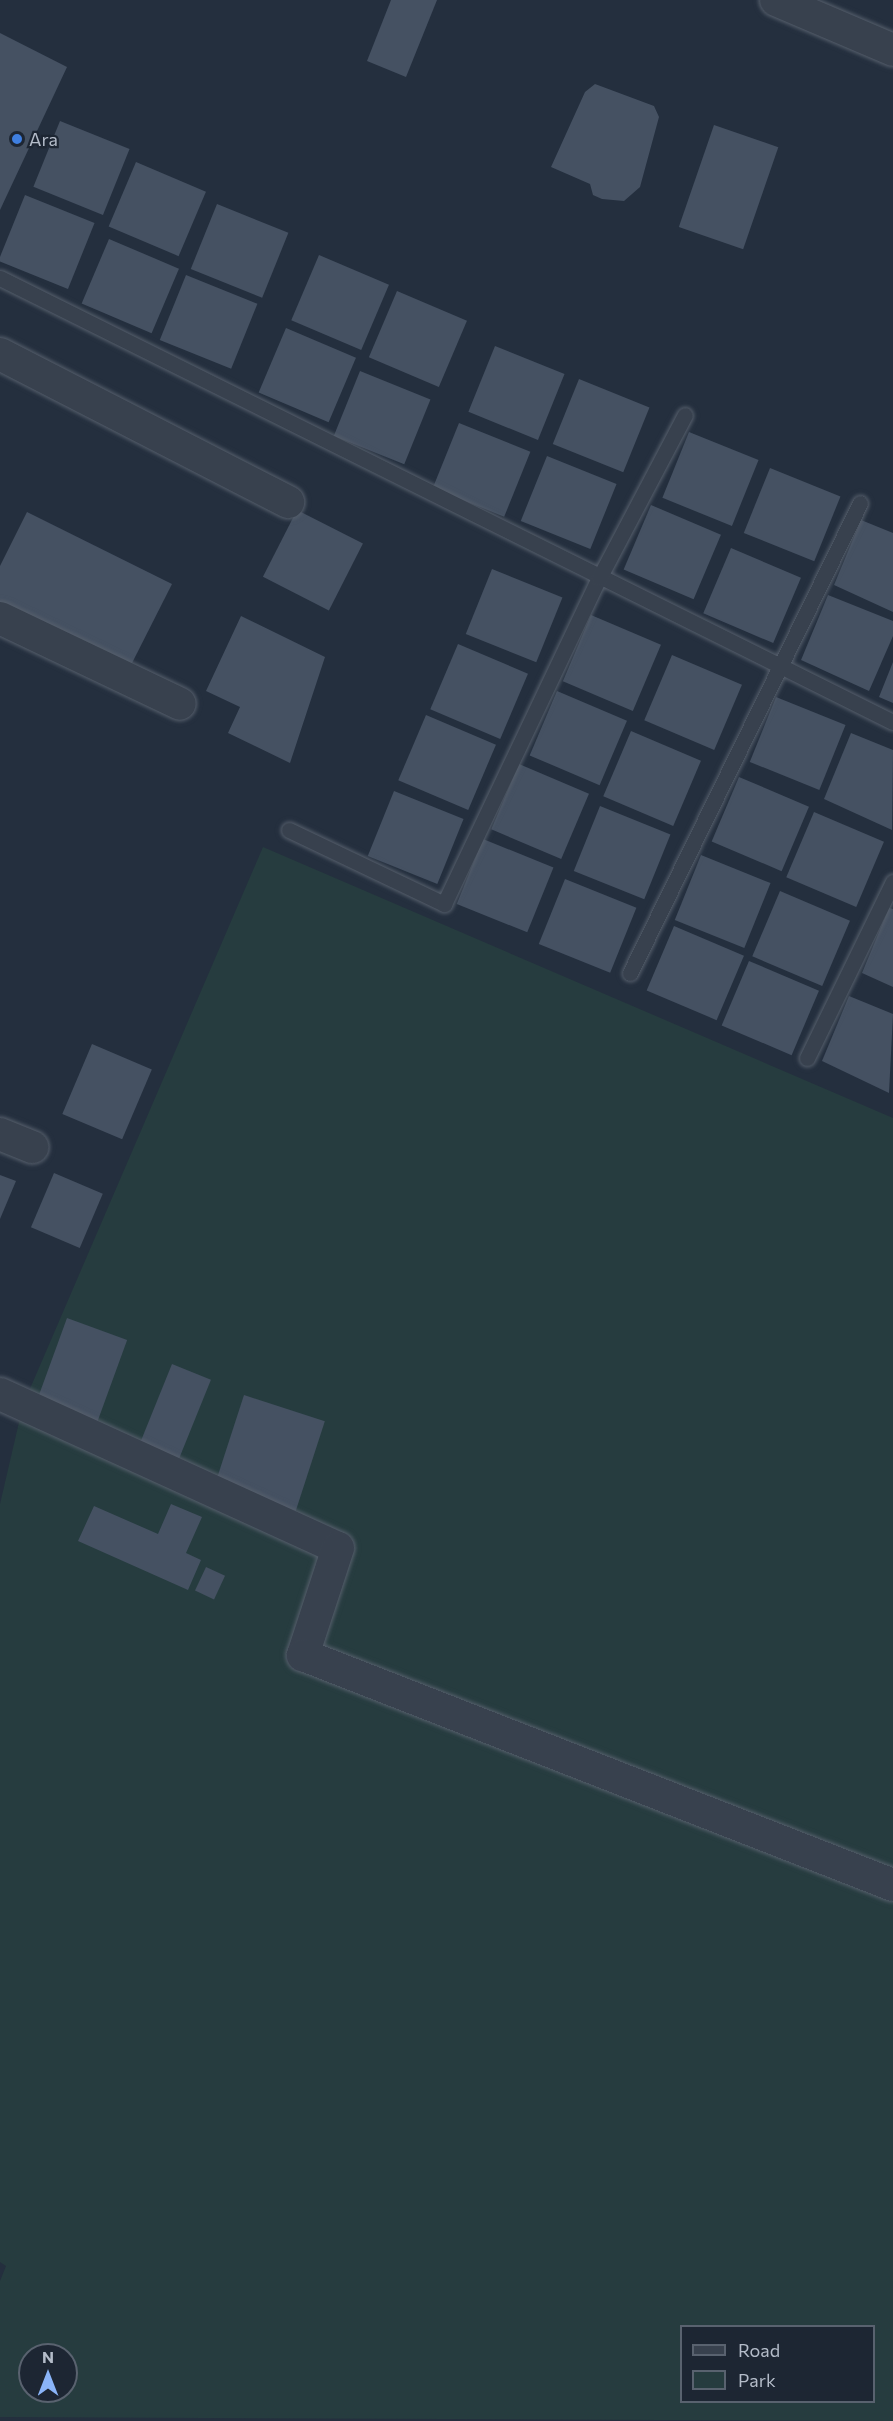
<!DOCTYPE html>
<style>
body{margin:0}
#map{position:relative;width:893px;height:2421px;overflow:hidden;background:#242f3e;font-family:Commissioner,sans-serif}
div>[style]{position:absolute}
.green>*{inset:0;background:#263c3f}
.building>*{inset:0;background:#455162;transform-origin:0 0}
.roads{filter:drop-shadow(0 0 2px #565f6c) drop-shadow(0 0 2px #565f6c)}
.lane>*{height:15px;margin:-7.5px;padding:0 7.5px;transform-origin:7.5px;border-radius:7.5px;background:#38414e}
.street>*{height:32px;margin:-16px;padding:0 16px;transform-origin:16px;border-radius:16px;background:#38414e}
.dots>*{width:16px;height:16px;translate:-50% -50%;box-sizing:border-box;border:3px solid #1d2633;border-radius:50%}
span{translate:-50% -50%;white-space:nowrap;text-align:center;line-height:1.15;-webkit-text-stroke:4.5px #1d2633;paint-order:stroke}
.poi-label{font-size:18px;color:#b4bcc9}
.left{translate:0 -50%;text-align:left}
.legend{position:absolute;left:680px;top:2325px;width:195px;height:78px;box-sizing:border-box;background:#1d2633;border:2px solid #59626f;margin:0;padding:8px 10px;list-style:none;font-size:18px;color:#b4bcc9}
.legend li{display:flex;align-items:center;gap:12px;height:30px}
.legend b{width:30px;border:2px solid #59626f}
.north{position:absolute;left:18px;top:2343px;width:60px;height:60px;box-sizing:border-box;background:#1d2633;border:2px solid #59626f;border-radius:50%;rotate:0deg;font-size:16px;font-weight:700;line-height:24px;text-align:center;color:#b4bcc9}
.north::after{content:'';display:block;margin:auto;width:21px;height:27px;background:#8ab4f8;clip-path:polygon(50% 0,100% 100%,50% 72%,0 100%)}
</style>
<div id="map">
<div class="green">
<i style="clip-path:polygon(evenodd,263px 847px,893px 1118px,893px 2421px,0 2417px,0 2281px,6px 2266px,0 2262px,0 1504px,23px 1405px,263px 847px,682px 2326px,874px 2326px,874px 2402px,682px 2402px,682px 2326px,263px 847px,30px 2355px,66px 2355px,66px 2391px,30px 2391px,30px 2355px)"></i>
</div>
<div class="building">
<i style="clip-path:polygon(391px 0,437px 0,406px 77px,367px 61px)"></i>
<i style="clip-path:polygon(0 33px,67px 67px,0 210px)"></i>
<i style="clip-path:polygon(595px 84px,654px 106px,659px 117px,640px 187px,624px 201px,602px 199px,593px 195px,590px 184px,551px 167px,585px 92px)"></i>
<i style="left:60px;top:121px;width:75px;height:71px;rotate:22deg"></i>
<i style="left:714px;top:125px;width:68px;height:108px;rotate:19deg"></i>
<i style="left:136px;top:162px;width:76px;height:70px;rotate:23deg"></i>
<i style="left:25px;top:195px;width:75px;height:71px;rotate:22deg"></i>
<i style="left:217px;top:204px;width:77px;height:70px;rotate:22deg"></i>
<i style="left:109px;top:239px;width:76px;height:70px;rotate:23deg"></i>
<i style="left:319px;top:255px;width:76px;height:71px;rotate:23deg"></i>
<i style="left:186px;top:275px;width:77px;height:70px;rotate:22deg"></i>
<i style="left:397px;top:291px;width:76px;height:72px;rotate:23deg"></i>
<i style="left:286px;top:328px;width:76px;height:70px;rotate:23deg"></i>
<i style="left:495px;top:346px;width:75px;height:71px;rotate:22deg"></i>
<i style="left:360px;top:371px;width:76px;height:70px;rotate:22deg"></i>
<i style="left:579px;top:379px;width:76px;height:70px;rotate:22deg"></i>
<i style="left:459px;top:423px;width:77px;height:70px;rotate:22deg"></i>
<i style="left:689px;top:432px;width:75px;height:71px;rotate:22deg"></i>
<i style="left:547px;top:456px;width:75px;height:70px;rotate:22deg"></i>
<i style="left:770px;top:468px;width:76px;height:70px;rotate:22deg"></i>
<i style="left:651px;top:505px;width:76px;height:70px;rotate:23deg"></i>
<i style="left:297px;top:510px;width:74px;height:75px;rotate:27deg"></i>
<i style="clip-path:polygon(27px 512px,172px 584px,129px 669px,0 605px,0 566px)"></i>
<i style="clip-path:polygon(861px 520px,893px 533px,893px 612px,834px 585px)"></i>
<i style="left:731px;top:548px;width:76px;height:71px;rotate:23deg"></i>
<i style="left:492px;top:569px;width:76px;height:70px;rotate:22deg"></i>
<i style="clip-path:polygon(828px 595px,893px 621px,893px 636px,869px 691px,801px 660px)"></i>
<i style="left:591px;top:615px;width:76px;height:72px;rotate:23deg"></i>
<i style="clip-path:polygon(241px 616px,325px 657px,290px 763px,228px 733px,240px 707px,206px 691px)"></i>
<i style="left:458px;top:644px;width:76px;height:71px;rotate:23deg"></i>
<i style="left:672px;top:655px;width:76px;height:71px;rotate:23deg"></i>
<i style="clip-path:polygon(893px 662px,893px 703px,879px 697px)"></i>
<i style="left:557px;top:691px;width:76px;height:70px;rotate:23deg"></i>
<i style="left:776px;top:697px;width:75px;height:70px;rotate:22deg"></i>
<i style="left:426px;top:715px;width:76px;height:71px;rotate:23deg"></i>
<i style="left:631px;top:731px;width:76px;height:71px;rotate:23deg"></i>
<i style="clip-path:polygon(851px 733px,893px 750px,892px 830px,824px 799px)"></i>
<i style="left:519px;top:764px;width:76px;height:71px;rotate:23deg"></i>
<i style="left:739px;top:777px;width:76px;height:70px;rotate:23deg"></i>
<i style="left:394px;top:791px;width:75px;height:70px;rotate:22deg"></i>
<i style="left:600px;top:806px;width:76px;height:70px;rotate:22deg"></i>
<i style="left:814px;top:812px;width:76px;height:71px;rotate:23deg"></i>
<i style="left:483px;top:839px;width:76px;height:70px;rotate:22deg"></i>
<i style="left:701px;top:855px;width:75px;height:70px;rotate:22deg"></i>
<i style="left:565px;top:879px;width:77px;height:70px;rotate:22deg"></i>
<i style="left:780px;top:891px;width:76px;height:71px;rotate:23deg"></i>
<i style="clip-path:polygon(889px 908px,893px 909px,893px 987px,862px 973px)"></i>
<i style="left:674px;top:926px;width:76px;height:70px;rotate:23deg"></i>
<i style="left:749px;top:961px;width:76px;height:70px;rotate:23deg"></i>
<i style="clip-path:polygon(849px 996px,893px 1014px,889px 1093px,822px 1061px)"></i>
<i style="left:92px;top:1044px;width:65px;height:76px;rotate:23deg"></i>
<i style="left:54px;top:1173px;width:53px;height:59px;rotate:23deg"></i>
<i style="clip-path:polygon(0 1175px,16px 1181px,0 1219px)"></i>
<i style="left:67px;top:1318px;width:64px;height:87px;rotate:20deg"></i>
<i style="left:172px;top:1364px;width:42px;height:95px;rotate:22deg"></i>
<i style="left:244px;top:1395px;width:85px;height:94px;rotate:18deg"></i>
<i style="clip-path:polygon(171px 1504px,202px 1517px,186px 1553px,201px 1560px,188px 1590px,78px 1541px,94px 1506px,158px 1534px)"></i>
<i style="left:206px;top:1567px;width:21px;height:26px;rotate:25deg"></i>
</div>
<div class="roads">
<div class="lane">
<i style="left:0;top:278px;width:997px;rotate:26.44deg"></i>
<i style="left:289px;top:830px;width:172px;rotate:25.5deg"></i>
<i style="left:444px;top:904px;width:361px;rotate:-64.6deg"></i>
<i style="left:599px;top:578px;width:184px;rotate:-62.2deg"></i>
<i style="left:630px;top:973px;width:523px;rotate:-63.92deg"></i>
<i style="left:807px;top:1058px;width:196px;rotate:-64deg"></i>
</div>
<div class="street">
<i style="left:776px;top:0;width:127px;rotate:23.1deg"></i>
<i style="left:0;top:354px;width:324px;rotate:27.2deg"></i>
<i style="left:0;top:618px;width:199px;rotate:25.5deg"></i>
<i style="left:0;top:1134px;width:35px;rotate:22deg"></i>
<i style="left:0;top:1394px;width:371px;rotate:24.5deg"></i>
<i style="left:338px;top:1548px;width:113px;rotate:108.1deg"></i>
<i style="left:303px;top:1655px;width:633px;rotate:21.3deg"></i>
</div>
</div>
<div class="dots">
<i style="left:17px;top:139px;background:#3f7fe0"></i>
</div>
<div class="poi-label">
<span class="left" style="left:29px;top:139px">Ara</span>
</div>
<ul class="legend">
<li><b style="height:8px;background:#38414e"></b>Road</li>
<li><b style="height:16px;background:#263c3f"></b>Park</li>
</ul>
<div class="north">N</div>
</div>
